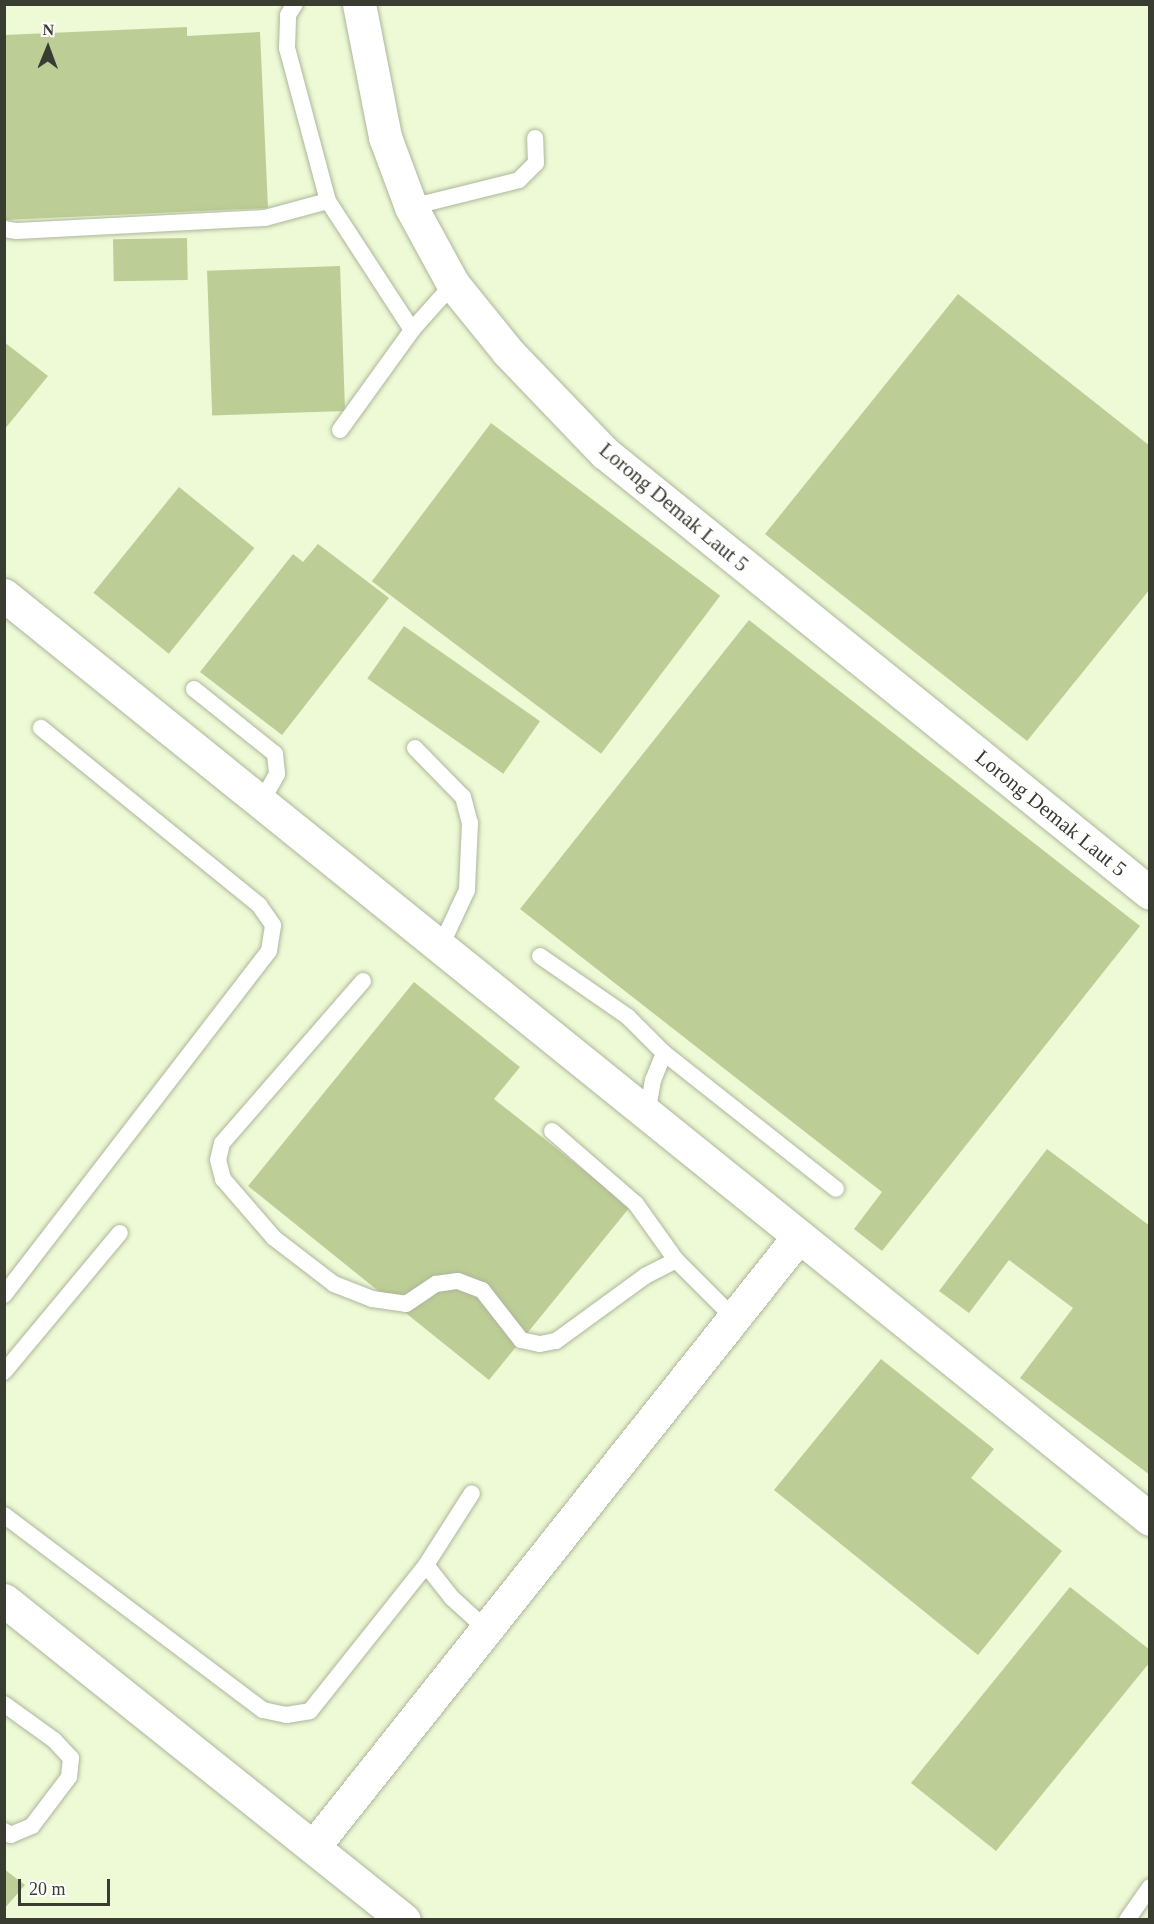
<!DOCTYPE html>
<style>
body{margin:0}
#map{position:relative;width:1154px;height:1924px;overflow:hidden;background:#f7ffe8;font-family:"Times New Roman",serif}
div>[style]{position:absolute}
.built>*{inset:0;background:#edfad5;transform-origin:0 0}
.building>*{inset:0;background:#bcce95;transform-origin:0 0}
.roads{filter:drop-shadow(0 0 2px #adb69b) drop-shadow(0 0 2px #adb69b)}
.service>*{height:16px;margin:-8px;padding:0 8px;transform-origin:8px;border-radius:8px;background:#fff}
.minor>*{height:33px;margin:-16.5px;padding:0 16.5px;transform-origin:16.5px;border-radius:16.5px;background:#fff}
span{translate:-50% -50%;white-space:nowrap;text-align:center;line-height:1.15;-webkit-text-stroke:6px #fff;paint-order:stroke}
.street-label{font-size:21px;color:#383c31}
.frame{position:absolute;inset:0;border:6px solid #383c31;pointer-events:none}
.north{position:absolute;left:18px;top:18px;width:60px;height:60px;-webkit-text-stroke:4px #fff;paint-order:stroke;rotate:1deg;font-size:16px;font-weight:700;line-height:24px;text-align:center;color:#383c31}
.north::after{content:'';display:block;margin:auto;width:21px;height:27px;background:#383c31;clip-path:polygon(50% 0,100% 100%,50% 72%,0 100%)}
.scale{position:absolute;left:18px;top:1879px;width:92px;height:27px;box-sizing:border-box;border:3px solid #383c31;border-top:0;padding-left:8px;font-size:18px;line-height:21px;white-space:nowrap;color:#383c31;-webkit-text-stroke:4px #fff;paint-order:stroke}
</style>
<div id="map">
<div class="built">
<i style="left:5px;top:5px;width:1144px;height:1915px"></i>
</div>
<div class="building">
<i style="clip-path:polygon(187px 27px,187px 36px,260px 32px,268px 208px,4px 220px,4px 35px)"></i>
<i style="left:187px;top:238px;width:42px;height:74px;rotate:89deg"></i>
<i style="left:340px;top:266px;width:145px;height:133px;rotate:88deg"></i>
<i style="clip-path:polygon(958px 294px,1150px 446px,1150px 589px,1027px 741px,765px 534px)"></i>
<i style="clip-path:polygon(4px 342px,48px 376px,4px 430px)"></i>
<i style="left:491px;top:423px;width:287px;height:198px;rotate:37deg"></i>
<i style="left:179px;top:487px;width:97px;height:136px;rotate:39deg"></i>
<i style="clip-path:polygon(318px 544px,389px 598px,282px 735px,200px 672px,293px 554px,303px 562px)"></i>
<i style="clip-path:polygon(749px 620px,1140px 926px,882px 1251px,854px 1229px,882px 1192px,520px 909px)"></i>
<i style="left:404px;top:626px;width:166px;height:64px;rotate:35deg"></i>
<i style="clip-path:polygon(414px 982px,520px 1067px,494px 1099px,630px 1207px,489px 1380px,248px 1186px)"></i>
<i style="clip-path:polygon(1047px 1149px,1150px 1226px,1150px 1475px,1020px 1378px,1073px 1308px,1009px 1260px,969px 1313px,939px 1291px)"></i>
<i style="clip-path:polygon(881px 1359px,994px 1449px,971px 1478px,1062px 1551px,978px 1655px,774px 1490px)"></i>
<i style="clip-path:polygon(1070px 1587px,1150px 1650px,1150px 1662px,996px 1851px,911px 1783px)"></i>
<i style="clip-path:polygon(4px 1869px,25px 1885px,4px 1909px)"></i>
</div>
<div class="roads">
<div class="service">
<i style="left:328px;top:201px;width:154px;rotate:56.9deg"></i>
<i style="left:411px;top:207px;width:111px;rotate:-14deg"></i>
<i style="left:519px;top:180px;width:24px;rotate:-45deg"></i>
<i style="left:536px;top:163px;width:25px;rotate:-92deg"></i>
<i style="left:4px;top:229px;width:13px;rotate:9deg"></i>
<i style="left:17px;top:231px;width:248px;rotate:-3deg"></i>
<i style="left:265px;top:218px;width:65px;rotate:-15.1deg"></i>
<i style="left:328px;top:201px;width:158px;rotate:-105deg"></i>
<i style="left:287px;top:48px;width:33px;rotate:-88deg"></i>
<i style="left:288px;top:15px;width:13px;rotate:-58deg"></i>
<i style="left:340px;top:430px;width:123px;rotate:-54.2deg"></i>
<i style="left:412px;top:330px;width:62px;rotate:-48.3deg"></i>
<i style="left:194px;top:689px;width:104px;rotate:38.7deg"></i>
<i style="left:275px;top:754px;width:20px;rotate:84deg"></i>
<i style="left:277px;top:774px;width:33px;rotate:119deg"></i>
<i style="left:415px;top:748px;width:69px;rotate:45.6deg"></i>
<i style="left:463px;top:797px;width:27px;rotate:75deg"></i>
<i style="left:470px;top:823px;width:67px;rotate:92.6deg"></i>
<i style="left:467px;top:890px;width:64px;rotate:115deg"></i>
<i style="left:540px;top:956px;width:107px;rotate:34.7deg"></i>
<i style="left:628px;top:1017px;width:51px;rotate:45deg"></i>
<i style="left:664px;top:1053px;width:29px;rotate:112deg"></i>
<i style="left:653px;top:1080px;width:36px;rotate:100deg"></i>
<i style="left:363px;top:981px;width:215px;rotate:131deg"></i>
<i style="left:222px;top:1143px;width:17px;rotate:103deg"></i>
<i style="left:218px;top:1160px;width:20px;rotate:75deg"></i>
<i style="left:223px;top:1179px;width:78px;rotate:49.2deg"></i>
<i style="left:274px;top:1238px;width:76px;rotate:37.5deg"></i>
<i style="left:334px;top:1284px;width:41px;rotate:21.5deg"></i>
<i style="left:372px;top:1299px;width:34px;rotate:8deg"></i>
<i style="left:406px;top:1304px;width:36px;rotate:-34deg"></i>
<i style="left:436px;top:1284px;width:22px;rotate:-8deg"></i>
<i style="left:458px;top:1281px;width:26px;rotate:21deg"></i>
<i style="left:482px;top:1290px;width:63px;rotate:52deg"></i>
<i style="left:521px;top:1340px;width:19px;rotate:12deg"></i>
<i style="left:540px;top:1344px;width:16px;rotate:-11deg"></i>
<i style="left:556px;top:1341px;width:110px;rotate:-36.1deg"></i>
<i style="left:645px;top:1276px;width:35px;rotate:-27deg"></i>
<i style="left:676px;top:1260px;width:78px;rotate:45deg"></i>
<i style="left:664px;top:1053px;width:219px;rotate:38.3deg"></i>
<i style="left:552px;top:1131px;width:111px;rotate:41deg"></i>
<i style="left:636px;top:1204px;width:69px;rotate:54.5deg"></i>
<i style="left:4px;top:1295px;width:434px;rotate:-52.4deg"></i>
<i style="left:269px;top:951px;width:26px;rotate:-81deg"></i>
<i style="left:273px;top:925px;width:24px;rotate:-125deg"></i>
<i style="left:259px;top:905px;width:281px;rotate:-140.9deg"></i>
<i style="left:4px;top:1372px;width:181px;rotate:-50.2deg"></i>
<i style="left:4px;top:1515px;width:324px;rotate:37deg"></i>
<i style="left:263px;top:1710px;width:24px;rotate:12deg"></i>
<i style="left:286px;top:1715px;width:24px;rotate:-9deg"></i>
<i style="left:310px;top:1711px;width:186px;rotate:-51.5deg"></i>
<i style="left:426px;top:1565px;width:42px;rotate:51.8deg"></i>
<i style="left:452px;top:1598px;width:45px;rotate:42.3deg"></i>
<i style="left:426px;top:1565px;width:85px;rotate:-57.4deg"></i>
<i style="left:4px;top:1704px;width:62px;rotate:35.8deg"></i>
<i style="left:54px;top:1740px;width:25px;rotate:47deg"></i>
<i style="left:71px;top:1758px;width:19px;rotate:96deg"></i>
<i style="left:69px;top:1777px;width:61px;rotate:127.1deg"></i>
<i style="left:32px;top:1826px;width:23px;rotate:157deg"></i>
<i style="left:11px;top:1835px;width:8px;rotate:-150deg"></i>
<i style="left:1127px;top:1920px;width:40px;rotate:-55.1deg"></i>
</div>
<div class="minor">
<i style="left:359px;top:4px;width:136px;rotate:78.9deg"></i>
<i style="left:385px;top:137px;width:75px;rotate:69.6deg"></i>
<i style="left:411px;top:207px;width:88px;rotate:61.4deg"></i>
<i style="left:453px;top:284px;width:87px;rotate:51deg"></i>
<i style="left:508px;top:352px;width:140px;rotate:46.2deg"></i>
<i style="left:605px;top:453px;width:700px;rotate:38.92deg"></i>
<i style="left:4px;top:595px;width:1472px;rotate:38.88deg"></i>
<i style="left:4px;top:1600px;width:512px;rotate:38.66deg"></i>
<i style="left:314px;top:1846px;width:779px;rotate:-51.51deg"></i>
</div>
</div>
<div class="street-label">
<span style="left:674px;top:507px;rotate:40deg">Lorong Demak Laut 5</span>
<span style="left:1051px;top:813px;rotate:39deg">Lorong Demak Laut 5</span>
</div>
<div class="frame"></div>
<div class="north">N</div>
<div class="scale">20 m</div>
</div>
